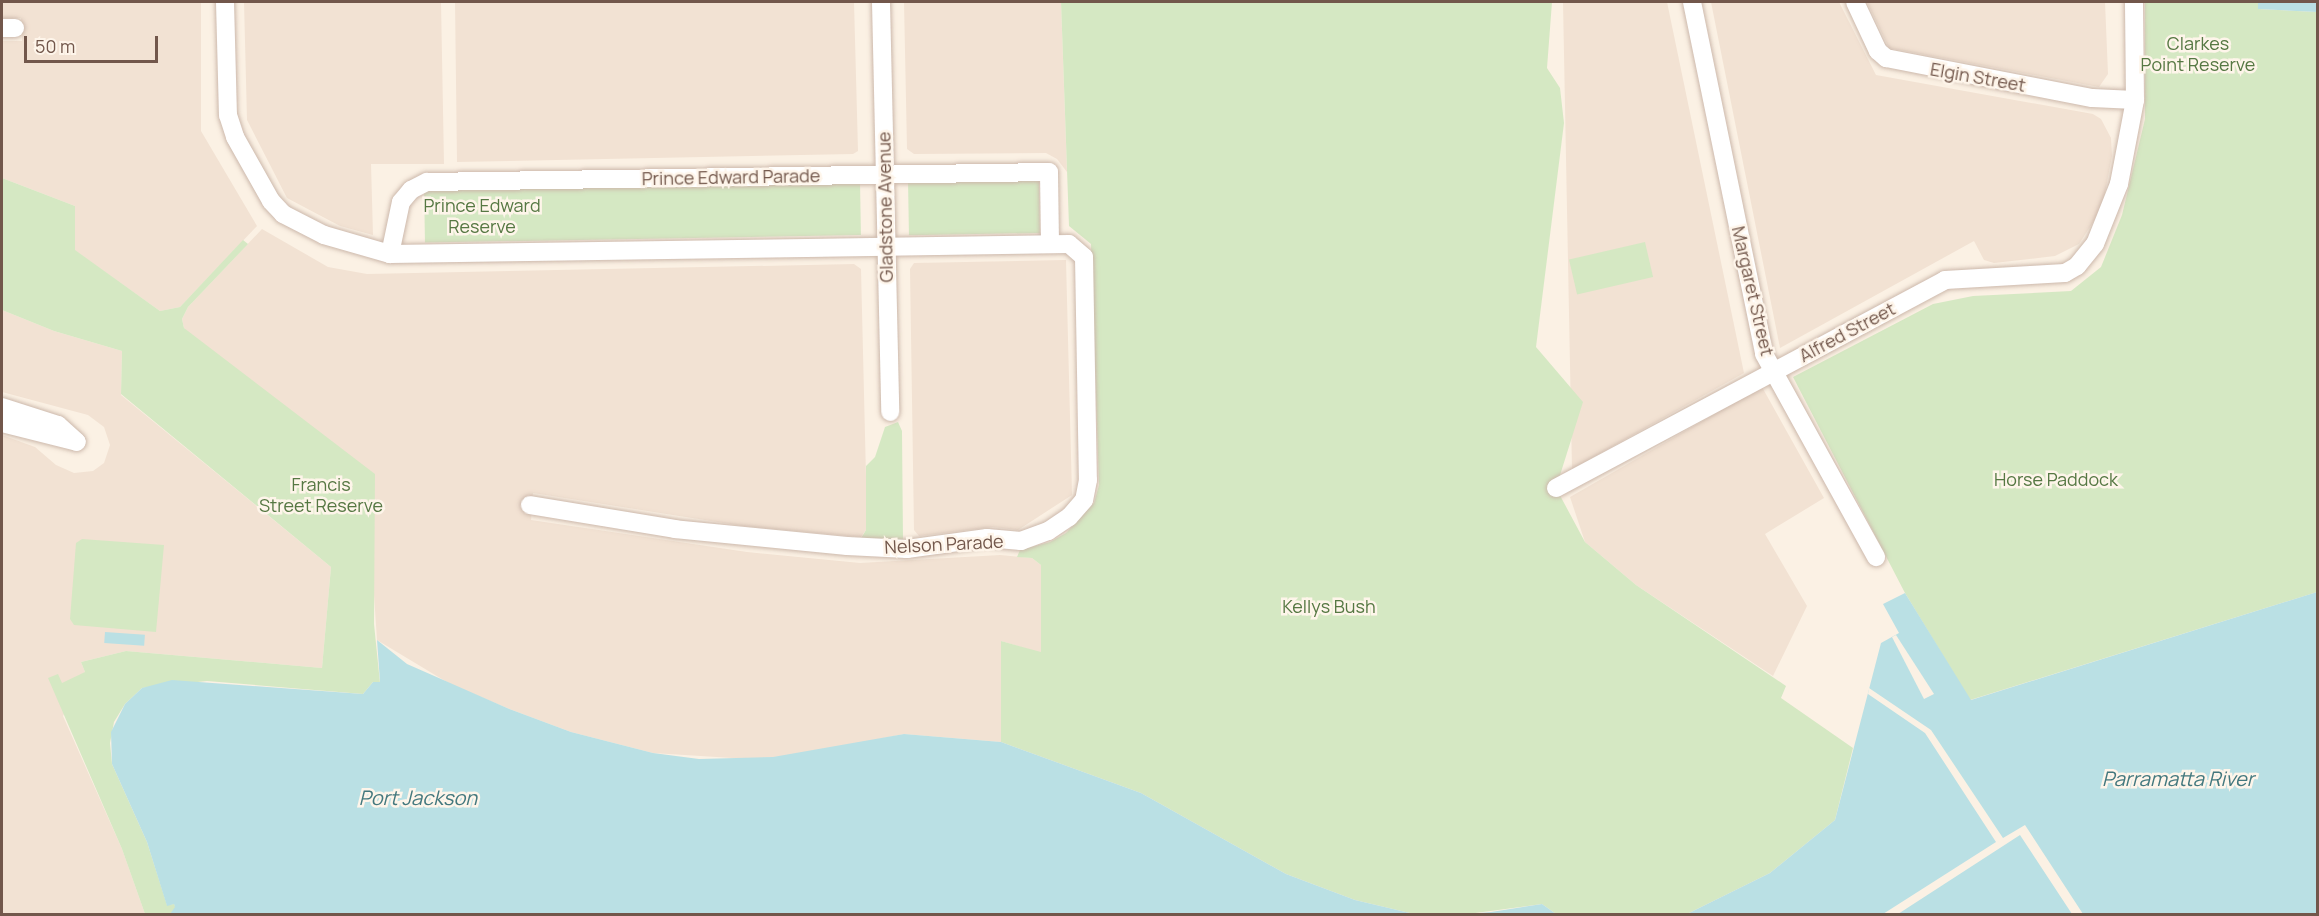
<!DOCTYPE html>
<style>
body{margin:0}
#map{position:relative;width:2319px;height:916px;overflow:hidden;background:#fbf1e4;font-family:Manrope,sans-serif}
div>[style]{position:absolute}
.residential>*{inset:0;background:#f2e2d3}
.green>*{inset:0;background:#d5e8c3;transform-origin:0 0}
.water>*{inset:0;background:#bae0e4;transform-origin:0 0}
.pier>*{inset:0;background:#fbf1e4}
.roads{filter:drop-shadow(0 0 2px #ccb8ab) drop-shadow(0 0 2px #ccb8ab)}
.minor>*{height:18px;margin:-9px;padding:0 9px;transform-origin:9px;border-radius:9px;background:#fff}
span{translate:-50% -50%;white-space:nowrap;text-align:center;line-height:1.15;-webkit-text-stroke:5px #fef5ea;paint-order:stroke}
.park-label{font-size:18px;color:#567843}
.street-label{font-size:18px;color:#72574b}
.water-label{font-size:20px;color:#43787e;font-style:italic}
.frame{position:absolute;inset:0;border:3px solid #72574b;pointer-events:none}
.scale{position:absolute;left:24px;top:36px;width:134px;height:27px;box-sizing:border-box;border:3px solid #72574b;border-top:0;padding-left:8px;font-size:18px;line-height:21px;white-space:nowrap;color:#72574b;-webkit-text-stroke:4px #fef5ea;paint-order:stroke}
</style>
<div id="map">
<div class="residential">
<i style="clip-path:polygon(2px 2px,201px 2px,201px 131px,257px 226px,180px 307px,160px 311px,74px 250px,75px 206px,2px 178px,2px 41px,22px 41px,21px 18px,2px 18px)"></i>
<i style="clip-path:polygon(244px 2px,441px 2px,444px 164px,371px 164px,373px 235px,340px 226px,287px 198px,247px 120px)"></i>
<i style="clip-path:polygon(455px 2px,854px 2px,858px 151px,853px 154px,457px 162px)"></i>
<i style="clip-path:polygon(904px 2px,1061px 2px,1067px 172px,1057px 159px,1046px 153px,914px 154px,907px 149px)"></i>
<i style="clip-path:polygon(1563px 2px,1667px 2px,1744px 373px,1572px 469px)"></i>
<i style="clip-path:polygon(1711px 2px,1839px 2px,1876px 75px,2093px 114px,2101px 119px,2111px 138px,2112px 156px,2102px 208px,2079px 244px,2055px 256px,1994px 263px,1984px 260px,1974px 241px,1780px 348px)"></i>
<i style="clip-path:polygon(1867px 2px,2105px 2px,2108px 74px,2099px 87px,1889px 48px)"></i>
<i style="clip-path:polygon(262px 229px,328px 267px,367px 274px,854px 264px,861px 269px,866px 477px,866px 530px,861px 537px,743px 526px,533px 493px,531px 520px,747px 552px,860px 563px,1000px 555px,1032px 558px,1041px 565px,1041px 653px,1001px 641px,1001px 742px,904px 734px,798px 755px,748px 759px,653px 753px,571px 732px,507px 708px,450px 684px,377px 640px,374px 595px,184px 328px,182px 319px,188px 307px)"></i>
<i style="clip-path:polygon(1066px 260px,1072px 495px,1018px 530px,993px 527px,919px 536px,914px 530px,910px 269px,914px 263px)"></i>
<i style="clip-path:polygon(2px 310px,54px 331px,122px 351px,121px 395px,331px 567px,322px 668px,126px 651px,81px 662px,85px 672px,63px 716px,122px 849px,145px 914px,2px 914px,2px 435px,35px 447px,56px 465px,74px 473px,93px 471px,104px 463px,110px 445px,104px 427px,88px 415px,2px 392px)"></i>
<i style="clip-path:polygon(1762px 387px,1824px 498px,1765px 534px,1807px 606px,1773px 676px,1636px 585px,1585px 542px,1570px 497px)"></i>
</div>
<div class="green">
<i style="clip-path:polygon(1061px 2px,1552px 2px,1547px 68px,1560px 88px,1564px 123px,1536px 347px,1583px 402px,1556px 488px,1585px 542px,1636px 585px,1786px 686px,1781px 698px,1853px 748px,1835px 820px,1770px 873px,1687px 914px,1556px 914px,1542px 904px,1468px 914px,1414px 914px,1355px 900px,1286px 874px,1141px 793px,1001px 742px,1001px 641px,1041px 652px,1041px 565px,1032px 558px,1017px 557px,1020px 550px,1050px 542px,1066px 533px,1094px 503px,1099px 485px,1091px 244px,1069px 226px)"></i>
<i style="clip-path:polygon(2145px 2px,2258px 2px,2258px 9px,2317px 12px,2317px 592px,1970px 700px,1905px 593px,1793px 377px,1933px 304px,1973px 296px,2071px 291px,2101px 267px,2122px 215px,2145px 119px)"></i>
<i style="clip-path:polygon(2px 178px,75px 206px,75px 250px,160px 311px,180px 307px,243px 240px,248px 244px,188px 307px,182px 319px,184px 328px,375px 474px,374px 624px,380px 683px,373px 682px,363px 694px,207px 681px,142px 688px,125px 704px,114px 722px,110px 743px,112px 764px,147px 842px,167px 905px,174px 904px,176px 908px,170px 914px,145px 914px,122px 849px,48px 678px,58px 674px,62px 683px,85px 672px,81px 662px,126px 651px,322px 668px,331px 567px,121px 394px,122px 351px,54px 331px,2px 310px)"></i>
<i style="left:1039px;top:179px;width:54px;height:131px;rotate:89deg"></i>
<i style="left:860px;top:182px;width:53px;height:436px;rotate:89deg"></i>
<i style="left:1645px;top:242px;width:36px;height:78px;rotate:77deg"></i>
<i style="clip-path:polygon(898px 422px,902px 431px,903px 541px,860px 540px,866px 530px,866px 466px,875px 457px,885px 427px)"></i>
<i style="clip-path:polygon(82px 539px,164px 545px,156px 632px,74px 625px,70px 619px,76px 543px)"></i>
</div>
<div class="water">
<i style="clip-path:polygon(2258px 2px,2317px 2px,2317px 12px,2258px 9px)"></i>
<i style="clip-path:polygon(2317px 592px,2317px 914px,1687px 914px,1770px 873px,1835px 820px,1881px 643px,1899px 633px,1883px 604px,1905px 593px,1971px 700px)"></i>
<i style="left:105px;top:632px;width:40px;height:11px;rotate:4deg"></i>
<i style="clip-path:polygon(377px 640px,407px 664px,507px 708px,571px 732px,653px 753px,699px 759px,773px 757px,904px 734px,1001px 742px,1141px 793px,1286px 874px,1355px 900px,1414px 914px,170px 914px,175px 907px,174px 904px,167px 906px,147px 842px,112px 764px,111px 732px,125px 704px,142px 688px,172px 680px,363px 694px,373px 682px,380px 682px)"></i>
<i style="clip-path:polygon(1542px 904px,1556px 914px,1468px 914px,1491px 912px)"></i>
</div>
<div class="pier">
<i style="clip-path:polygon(1896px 635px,1934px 694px,1924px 699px,1892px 637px)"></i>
<i style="clip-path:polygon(1869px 688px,1931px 730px,2003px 838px,2025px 825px,2083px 914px,2072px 914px,2020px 835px,1898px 914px,1883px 914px,1996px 842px,1925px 733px,1868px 694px)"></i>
</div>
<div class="roads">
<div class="minor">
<i style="left:225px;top:2px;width:113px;rotate:88.5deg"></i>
<i style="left:228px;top:115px;width:23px;rotate:72deg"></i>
<i style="left:235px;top:137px;width:73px;rotate:60.6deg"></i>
<i style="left:271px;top:201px;width:18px;rotate:47deg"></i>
<i style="left:283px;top:214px;width:46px;rotate:27.1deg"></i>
<i style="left:324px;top:235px;width:69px;rotate:16.1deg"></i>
<i style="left:390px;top:254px;width:679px;rotate:-0.84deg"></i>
<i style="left:1069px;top:244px;width:20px;rotate:41deg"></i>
<i style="left:1084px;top:257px;width:223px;rotate:89deg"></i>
<i style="left:1088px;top:480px;width:20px;rotate:101deg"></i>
<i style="left:1084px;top:500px;width:23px;rotate:131deg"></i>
<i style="left:1069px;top:517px;width:25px;rotate:146deg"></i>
<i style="left:1048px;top:531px;width:29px;rotate:160deg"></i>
<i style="left:1021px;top:541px;width:34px;rotate:-175deg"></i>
<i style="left:987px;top:538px;width:81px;rotate:172.2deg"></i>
<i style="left:907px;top:549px;width:60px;rotate:-177.1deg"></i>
<i style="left:847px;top:546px;width:173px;rotate:-174.4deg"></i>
<i style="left:675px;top:529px;width:147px;rotate:-170.6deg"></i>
<i style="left:881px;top:2px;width:410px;rotate:88.7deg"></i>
<i style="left:1692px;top:2px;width:359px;rotate:78.4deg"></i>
<i style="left:1764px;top:354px;width:232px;rotate:61.1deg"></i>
<i style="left:1855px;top:2px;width:54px;rotate:64.9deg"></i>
<i style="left:1878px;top:51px;width:11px;rotate:41deg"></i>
<i style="left:1886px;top:58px;width:210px;rotate:11deg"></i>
<i style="left:2092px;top:98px;width:43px;rotate:2.7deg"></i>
<i style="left:2px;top:28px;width:13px"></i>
<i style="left:390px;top:254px;width:53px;rotate:-78.1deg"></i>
<i style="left:401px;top:202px;width:16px;rotate:-50deg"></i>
<i style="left:411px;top:190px;width:18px;rotate:-27deg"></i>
<i style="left:427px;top:182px;width:622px;rotate:-0.92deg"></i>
<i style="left:1049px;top:172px;width:72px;rotate:89.2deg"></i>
<i style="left:2px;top:407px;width:59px;rotate:17.8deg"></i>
<i style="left:58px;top:425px;width:25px;rotate:42deg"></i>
<i style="left:2px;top:423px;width:77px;rotate:14.2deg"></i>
<i style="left:1556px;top:488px;width:441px;rotate:-28.1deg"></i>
<i style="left:1945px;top:280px;width:120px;rotate:-3.3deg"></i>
<i style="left:2065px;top:273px;width:14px;rotate:-30deg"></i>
<i style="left:2077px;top:266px;width:28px;rotate:-51deg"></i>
<i style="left:2095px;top:244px;width:65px;rotate:-68.2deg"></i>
<i style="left:2119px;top:184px;width:86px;rotate:-79.2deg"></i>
<i style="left:2135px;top:100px;width:98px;rotate:-90.6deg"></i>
</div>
</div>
<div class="park-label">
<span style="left:2198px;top:54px">Clarkes<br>Point Reserve</span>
<span style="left:482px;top:216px">Prince Edward<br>Reserve</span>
<span style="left:2056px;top:479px">Horse Paddock</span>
<span style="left:321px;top:495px">Francis<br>Street Reserve</span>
<span style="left:1329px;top:606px">Kellys Bush</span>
</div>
<div class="street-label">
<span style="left:1978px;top:77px;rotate:10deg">Elgin Street</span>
<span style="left:731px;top:177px;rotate:-1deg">Prince Edward Parade</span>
<span style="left:885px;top:207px;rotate:-91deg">Gladstone Avenue</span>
<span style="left:1753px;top:291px;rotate:77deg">Margaret Street</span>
<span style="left:1847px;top:332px;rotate:-28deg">Alfred Street</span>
<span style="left:944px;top:544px;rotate:-3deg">Nelson Parade</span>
</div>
<div class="water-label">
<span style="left:2178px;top:778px">Parramatta River</span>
<span style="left:418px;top:797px">Port Jackson</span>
</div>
<div class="frame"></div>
<div class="scale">50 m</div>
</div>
